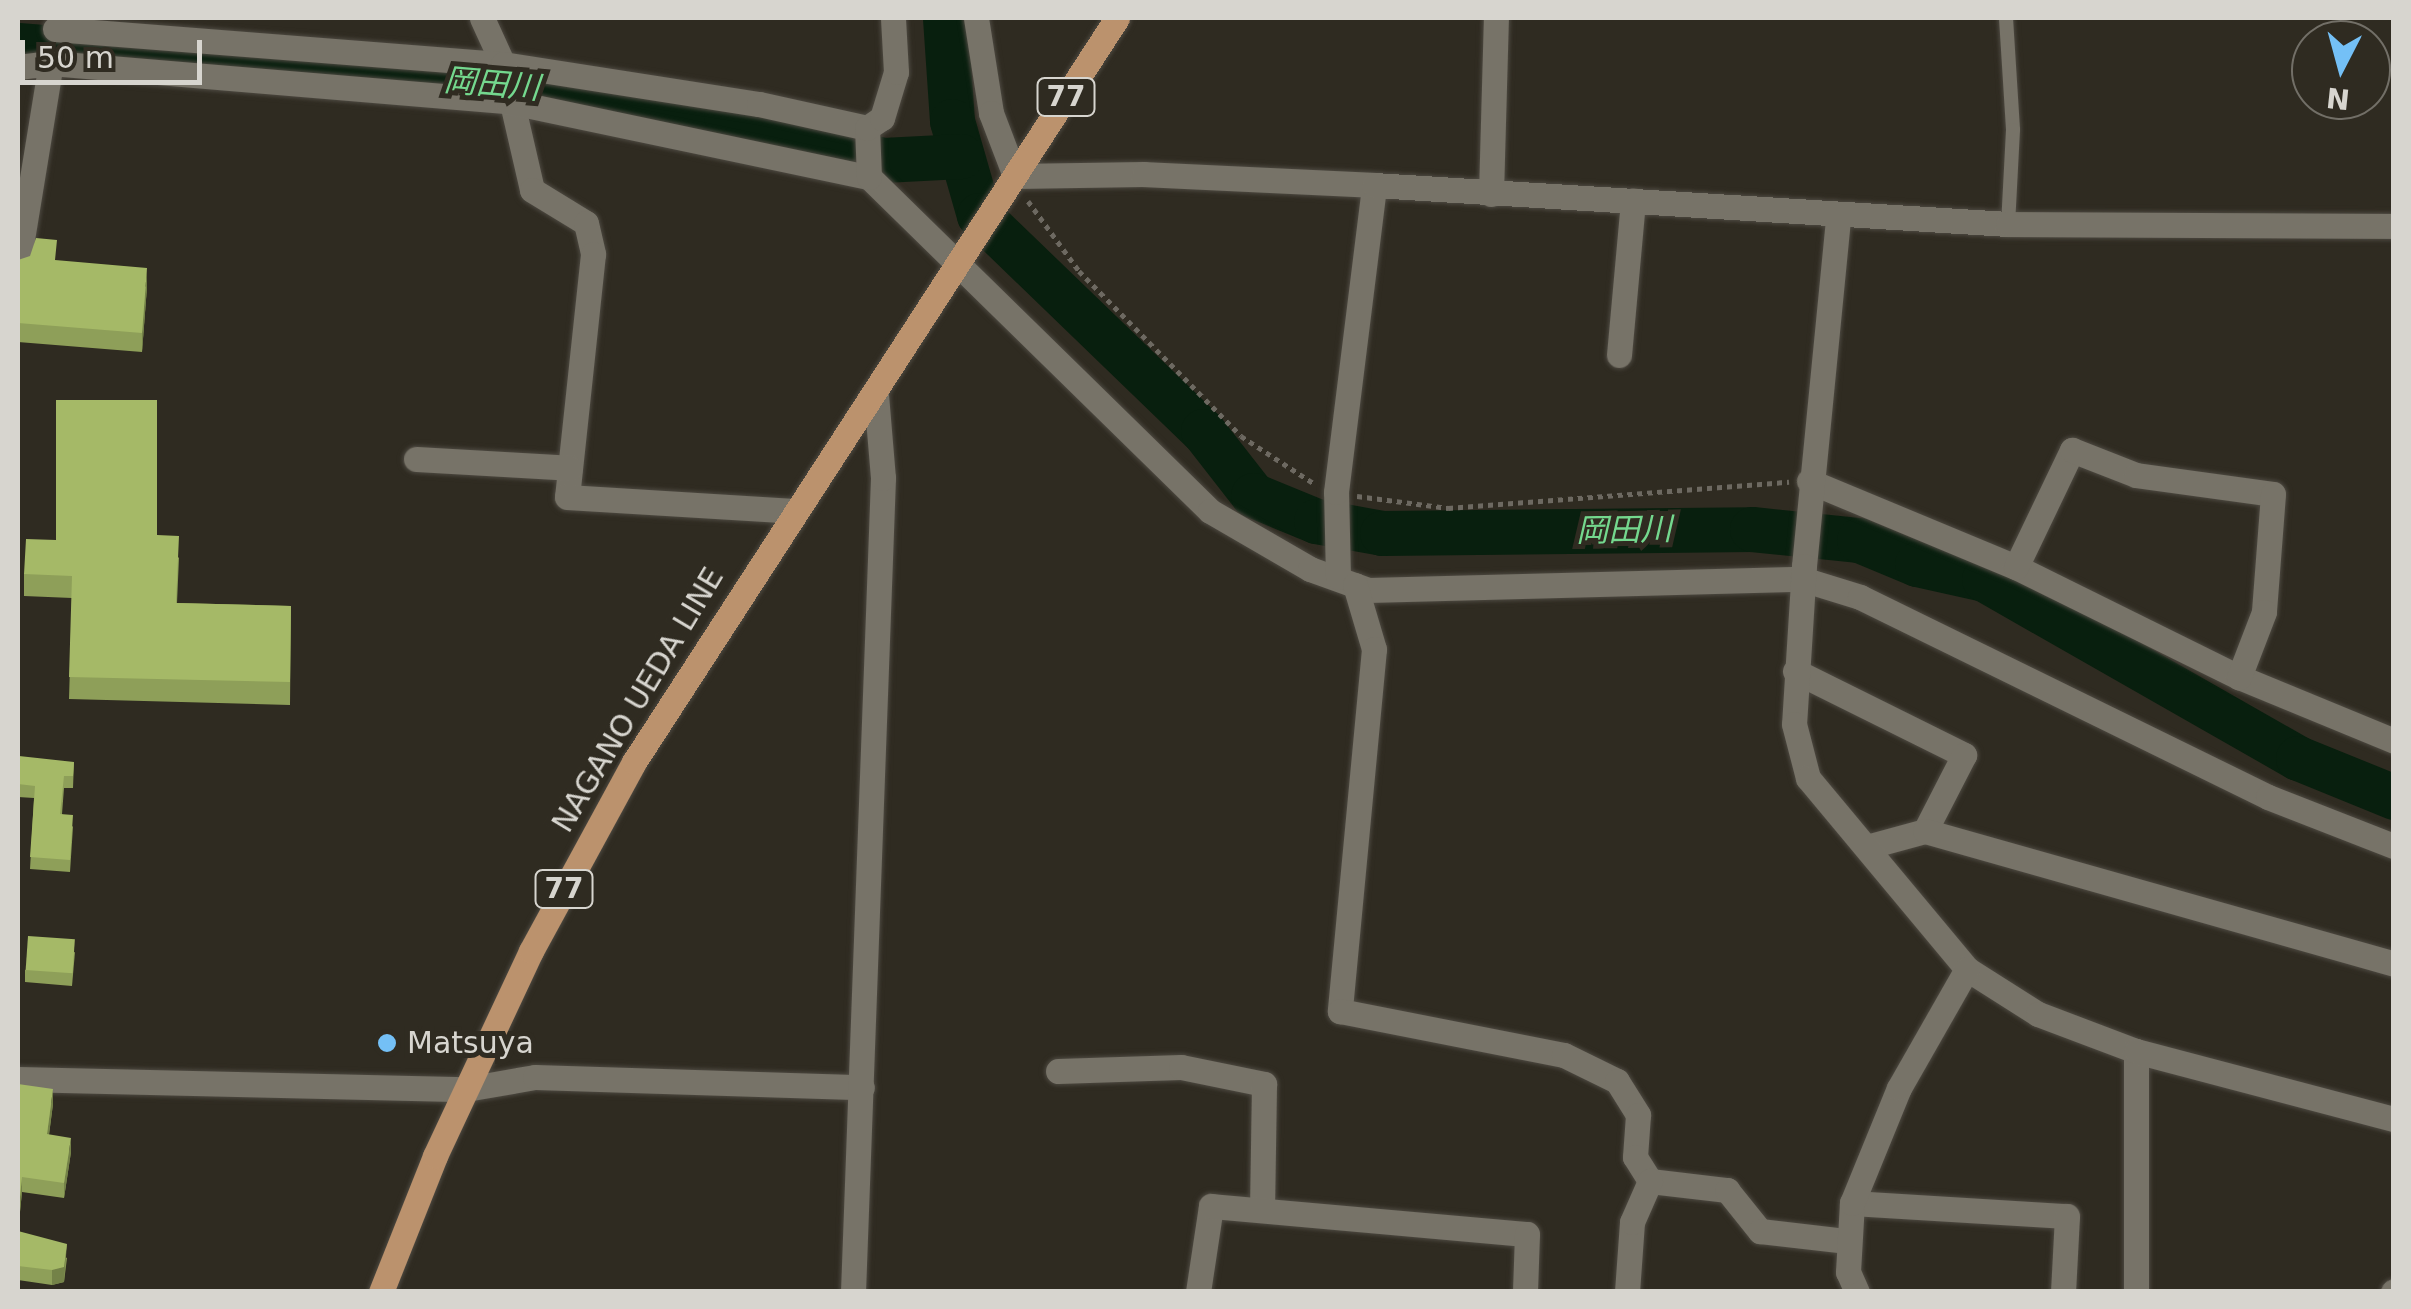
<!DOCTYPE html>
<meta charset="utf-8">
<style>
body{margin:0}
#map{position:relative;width:2411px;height:1309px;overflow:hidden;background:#2f2b21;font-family:"DejaVu Sans","Noto Sans JP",sans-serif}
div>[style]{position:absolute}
.river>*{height:45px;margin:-22.5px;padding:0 22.5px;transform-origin:22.5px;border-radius:22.5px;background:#081f0e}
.path>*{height:5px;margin-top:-2.5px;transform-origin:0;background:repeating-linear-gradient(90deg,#6d6961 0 5px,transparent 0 10px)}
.roads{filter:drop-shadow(0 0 2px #4d4941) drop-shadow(0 0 2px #4d4941)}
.lane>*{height:14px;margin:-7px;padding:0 7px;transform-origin:7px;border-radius:7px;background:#777368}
.street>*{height:25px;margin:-12.5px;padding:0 12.5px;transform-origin:12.5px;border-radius:12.5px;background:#777368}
.secondary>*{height:25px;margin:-12.5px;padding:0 12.5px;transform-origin:12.5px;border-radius:12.5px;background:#777368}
.primary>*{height:25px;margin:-12.5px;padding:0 12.5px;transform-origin:12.5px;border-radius:12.5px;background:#bb926d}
.wall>*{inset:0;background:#8e9f59}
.shaded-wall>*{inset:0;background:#748248}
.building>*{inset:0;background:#a5b967;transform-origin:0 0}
.dots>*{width:28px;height:28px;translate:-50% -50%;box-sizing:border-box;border:5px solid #2f2b21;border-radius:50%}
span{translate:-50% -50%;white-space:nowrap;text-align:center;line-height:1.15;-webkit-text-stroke:10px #2f2b21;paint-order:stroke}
.shield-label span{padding:2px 8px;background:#2f2b21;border:2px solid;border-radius:8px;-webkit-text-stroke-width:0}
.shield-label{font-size:28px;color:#d7d5cf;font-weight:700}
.street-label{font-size:30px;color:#d7d5cf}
.poi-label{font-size:30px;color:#d7d5cf}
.left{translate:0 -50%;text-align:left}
.water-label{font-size:32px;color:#74d88e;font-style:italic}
.frame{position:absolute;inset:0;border:20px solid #d7d5cf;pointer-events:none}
.north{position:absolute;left:2291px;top:20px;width:100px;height:100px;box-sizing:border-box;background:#2f2b21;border:2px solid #726f67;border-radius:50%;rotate:186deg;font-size:28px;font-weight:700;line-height:40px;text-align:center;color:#d7d5cf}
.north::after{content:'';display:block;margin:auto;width:35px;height:45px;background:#74c0f6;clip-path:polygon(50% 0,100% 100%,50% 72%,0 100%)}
.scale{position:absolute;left:20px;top:40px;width:182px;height:45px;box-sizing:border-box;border:5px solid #d7d5cf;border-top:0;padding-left:12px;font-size:30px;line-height:35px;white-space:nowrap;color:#d7d5cf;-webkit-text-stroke:8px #2f2b21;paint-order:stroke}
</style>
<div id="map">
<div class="river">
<i style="left:945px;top:18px;width:103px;rotate:86.1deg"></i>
<i style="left:952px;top:121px;width:98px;rotate:74deg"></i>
<i style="left:979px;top:215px;width:311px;rotate:44deg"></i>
<i style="left:1203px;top:431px;width:81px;rotate:52deg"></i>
<i style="left:1253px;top:495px;width:68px;rotate:22.4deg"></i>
<i style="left:1316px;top:521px;width:67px;rotate:10.3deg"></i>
<i style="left:1382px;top:533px;width:370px;rotate:-0.6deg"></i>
<i style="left:1752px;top:529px;width:108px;rotate:5.9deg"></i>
<i style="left:1859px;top:540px;width:63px;rotate:22.5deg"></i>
<i style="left:1917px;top:564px;width:69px;rotate:12.6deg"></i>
<i style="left:1984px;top:579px;width:361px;rotate:29.7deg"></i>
<i style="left:2298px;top:758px;width:104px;rotate:22.1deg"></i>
<i style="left:18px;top:45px;width:513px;rotate:4.59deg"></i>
<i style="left:529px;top:86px;width:199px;rotate:8.7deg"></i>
<i style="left:726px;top:116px;width:163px;rotate:15.7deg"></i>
<i style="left:883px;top:160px;width:78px;rotate:-2.9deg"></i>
</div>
<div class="path">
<i style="left:1028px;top:201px;width:87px;rotate:53.9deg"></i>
<i style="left:1079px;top:271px;width:231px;rotate:45.5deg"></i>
<i style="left:1241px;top:436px;width:86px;rotate:33.1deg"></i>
<i style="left:1357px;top:496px;width:92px;rotate:7.5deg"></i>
<i style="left:1448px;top:508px;width:342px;rotate:-4.4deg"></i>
</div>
<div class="roads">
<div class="lane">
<i style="left:2006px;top:18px;width:112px;rotate:86.4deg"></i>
<i style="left:2013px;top:130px;width:94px;rotate:93deg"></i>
</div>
<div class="street">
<i style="left:482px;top:18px;width:51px;rotate:65.5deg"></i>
<i style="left:503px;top:64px;width:129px;rotate:77deg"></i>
<i style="left:532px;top:190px;width:63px;rotate:31.4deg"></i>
<i style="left:586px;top:223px;width:32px;rotate:77deg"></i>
<i style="left:593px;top:254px;width:244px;rotate:96.1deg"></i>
<i style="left:567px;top:497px;width:227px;rotate:3.5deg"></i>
<i style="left:976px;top:18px;width:96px;rotate:81deg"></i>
<i style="left:991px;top:113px;width:67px;rotate:69.1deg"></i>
<i style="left:55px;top:29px;width:449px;rotate:4.5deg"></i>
<i style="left:503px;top:64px;width:259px;rotate:8.9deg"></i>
<i style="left:759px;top:104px;width:111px;rotate:12.5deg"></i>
<i style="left:18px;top:67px;width:33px;rotate:-7deg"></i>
<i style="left:51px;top:63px;width:458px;rotate:4.8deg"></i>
<i style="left:507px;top:101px;width:370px;rotate:11.9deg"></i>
<i style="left:869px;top:177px;width:477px;rotate:44.4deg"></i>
<i style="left:1210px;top:511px;width:116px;rotate:30.1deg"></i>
<i style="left:1310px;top:569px;width:62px;rotate:19.9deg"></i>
<i style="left:1368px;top:590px;width:434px;rotate:-1.5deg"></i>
<i style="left:1802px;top:579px;width:61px;rotate:17.2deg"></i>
<i style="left:1860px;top:597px;width:454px;rotate:26.1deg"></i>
<i style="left:2268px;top:797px;width:135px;rotate:21.3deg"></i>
<i style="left:869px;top:177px;width:49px;rotate:-92.3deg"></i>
<i style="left:867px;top:128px;width:18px;rotate:-34deg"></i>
<i style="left:882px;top:118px;width:48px;rotate:-73.1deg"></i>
<i style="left:896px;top:72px;width:54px;rotate:-93.2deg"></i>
<i style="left:1491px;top:194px;width:176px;rotate:-88.4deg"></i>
<i style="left:1619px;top:355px;width:155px;rotate:-84.8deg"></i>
<i style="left:416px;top:459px;width:154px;rotate:3.3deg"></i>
<i style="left:1809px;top:481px;width:224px;rotate:22.6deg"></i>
<i style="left:2016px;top:567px;width:249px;rotate:26.3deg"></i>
<i style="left:2239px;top:677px;width:168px;rotate:22.4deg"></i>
<i style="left:1804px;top:566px;width:351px;rotate:-84.4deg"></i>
<i style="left:2016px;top:567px;width:130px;rotate:-64.4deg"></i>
<i style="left:2072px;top:450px;width:69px;rotate:21.3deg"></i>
<i style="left:2136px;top:475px;width:138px;rotate:7.9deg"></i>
<i style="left:2273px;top:494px;width:118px;rotate:94.4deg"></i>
<i style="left:2264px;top:612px;width:70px;rotate:111deg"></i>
<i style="left:1338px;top:577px;width:85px;rotate:-91.3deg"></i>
<i style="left:1336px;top:492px;width:309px;rotate:-82.9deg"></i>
<i style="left:1355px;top:585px;width:67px;rotate:73.5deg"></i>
<i style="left:1374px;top:649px;width:364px;rotate:95.4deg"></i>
<i style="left:1340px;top:1011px;width:228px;rotate:11.1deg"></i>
<i style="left:1564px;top:1055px;width:59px;rotate:26.1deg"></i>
<i style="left:1617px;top:1081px;width:40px;rotate:58deg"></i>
<i style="left:1638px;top:1115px;width:42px;rotate:94.1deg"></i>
<i style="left:1635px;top:1157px;width:28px;rotate:58deg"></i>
<i style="left:1795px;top:671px;width:189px;rotate:26.4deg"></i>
<i style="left:1964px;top:755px;width:85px;rotate:117.2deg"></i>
<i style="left:1870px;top:846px;width:57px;rotate:-15.3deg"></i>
<i style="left:1925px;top:831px;width:487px;rotate:15.8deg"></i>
<i style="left:1058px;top:1071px;width:123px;rotate:-1.9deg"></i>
<i style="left:1181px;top:1067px;width:85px;rotate:11.6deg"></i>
<i style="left:1264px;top:1084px;width:126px;rotate:90.9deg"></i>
<i style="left:18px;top:1079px;width:448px;rotate:1.3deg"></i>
<i style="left:466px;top:1089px;width:70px;rotate:-9.9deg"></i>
<i style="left:535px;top:1077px;width:327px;rotate:1.8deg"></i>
<i style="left:1650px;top:1181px;width:78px;rotate:6.7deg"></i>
<i style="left:1727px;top:1190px;width:53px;rotate:51.2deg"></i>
<i style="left:1760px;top:1231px;width:88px;rotate:6.6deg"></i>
<i style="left:1852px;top:1203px;width:215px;rotate:3.5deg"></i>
<i style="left:2067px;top:1216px;width:76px;rotate:93deg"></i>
<i style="left:1198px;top:1292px;width:87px;rotate:-81.4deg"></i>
<i style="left:1211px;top:1206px;width:317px;rotate:5.1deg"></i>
<i style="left:1527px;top:1234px;width:58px;rotate:92deg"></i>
<i style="left:1627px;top:1292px;width:70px;rotate:-85.9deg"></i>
<i style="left:1632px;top:1222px;width:45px;rotate:-66.3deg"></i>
<i style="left:2136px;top:1292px;width:241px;rotate:-90deg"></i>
<i style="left:2393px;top:1292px;width:1px;rotate:-45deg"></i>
</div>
<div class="secondary">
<i style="left:1015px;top:176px;width:129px;rotate:-0.9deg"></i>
<i style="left:1144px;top:174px;width:230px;rotate:2.7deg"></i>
<i style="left:1374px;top:185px;width:635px;rotate:3.52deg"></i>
<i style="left:2008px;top:224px;width:386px;rotate:0.3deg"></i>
<i style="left:18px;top:264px;width:204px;rotate:-80.7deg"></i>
<i style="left:1804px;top:566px;width:158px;rotate:93.6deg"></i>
<i style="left:1794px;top:724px;width:56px;rotate:75.5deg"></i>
<i style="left:1808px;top:778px;width:249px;rotate:50.2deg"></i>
<i style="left:1967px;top:969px;width:84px;rotate:32.4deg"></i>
<i style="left:2038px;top:1014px;width:105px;rotate:20.7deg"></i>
<i style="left:2136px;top:1051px;width:267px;rotate:14.8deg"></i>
<i style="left:853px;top:1292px;width:815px;rotate:-87.89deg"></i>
<i style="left:883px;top:478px;width:84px;rotate:-94.8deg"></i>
<i style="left:1857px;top:1292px;width:22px;rotate:-114deg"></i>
<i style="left:1848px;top:1272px;width:69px;rotate:-86.7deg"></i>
<i style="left:1852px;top:1203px;width:124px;rotate:-67.8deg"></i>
<i style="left:1899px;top:1088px;width:137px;rotate:-60.3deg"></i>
</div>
<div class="primary">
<i style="left:381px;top:1292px;width:146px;rotate:-68.3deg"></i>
<i style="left:435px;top:1156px;width:226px;rotate:-64.9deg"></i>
<i style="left:531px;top:951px;width:215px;rotate:-61.4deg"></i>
<i style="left:634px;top:762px;width:887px;rotate:-57.01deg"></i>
</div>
</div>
<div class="wall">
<i style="clip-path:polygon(18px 260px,56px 261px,147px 287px,142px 352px,18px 342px)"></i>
<i style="clip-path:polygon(157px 535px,179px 558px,177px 603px,291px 606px,290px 705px,69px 699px,72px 598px,24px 596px,24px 574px,56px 540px)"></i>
<i style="clip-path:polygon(74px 762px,73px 788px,64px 788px,62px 814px,73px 827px,70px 872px,30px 869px,34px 798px,18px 797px,18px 774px)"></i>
<i style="clip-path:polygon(75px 952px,72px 986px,25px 982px,25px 970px)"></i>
<i style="clip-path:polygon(18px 1084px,53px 1104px,49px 1135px,71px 1152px,64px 1198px,22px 1192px,18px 1231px,67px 1258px,64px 1282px,52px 1285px,18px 1280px)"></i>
</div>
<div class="shaded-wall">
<i style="clip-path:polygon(147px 268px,147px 287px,142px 352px,142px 333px)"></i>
<i style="clip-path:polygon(53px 1089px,53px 1104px,47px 1149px,47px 1134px)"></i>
<i style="clip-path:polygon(71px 1138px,71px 1152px,64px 1198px,64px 1183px)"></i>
<i style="clip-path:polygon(22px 1177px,22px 1192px,18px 1232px,18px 1217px)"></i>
<i style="clip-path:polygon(67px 1244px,64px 1282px,52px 1285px,52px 1270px)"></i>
</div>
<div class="building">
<i style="clip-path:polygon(36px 238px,57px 240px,55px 260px,147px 268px,142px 333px,18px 323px,19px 304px,18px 303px,18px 260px,30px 256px)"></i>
<i style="clip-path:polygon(56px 400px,157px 400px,157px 535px,179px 536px,176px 603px,291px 606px,290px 682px,69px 677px,72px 576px,24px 574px,26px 539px,56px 540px)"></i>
<i style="clip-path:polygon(19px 756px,74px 762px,73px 776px,64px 776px,60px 814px,73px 815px,70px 860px,30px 857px,35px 786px,18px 784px)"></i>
<i style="left:28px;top:936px;width:47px;height:34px;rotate:4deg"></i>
<i style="clip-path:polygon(18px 1084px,53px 1089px,47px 1134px,71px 1138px,64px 1183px,22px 1177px,18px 1217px)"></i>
<i style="clip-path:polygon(18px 1231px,67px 1244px,64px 1267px,52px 1270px,18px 1266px)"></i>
</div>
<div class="dots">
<i style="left:387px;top:1043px;background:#74c0f6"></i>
</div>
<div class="shield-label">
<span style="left:1066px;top:97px">77</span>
<span style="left:564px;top:889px">77</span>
</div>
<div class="street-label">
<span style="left:638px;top:700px;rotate:-59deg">NAGANO UEDA LINE</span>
</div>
<div class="poi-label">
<span class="left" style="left:407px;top:1043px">Matsuya</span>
</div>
<div class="water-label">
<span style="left:492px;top:84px;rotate:5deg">岡田川</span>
<span style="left:1624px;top:530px;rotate:-1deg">岡田川</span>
</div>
<div class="frame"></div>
<div class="north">N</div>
<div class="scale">50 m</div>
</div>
